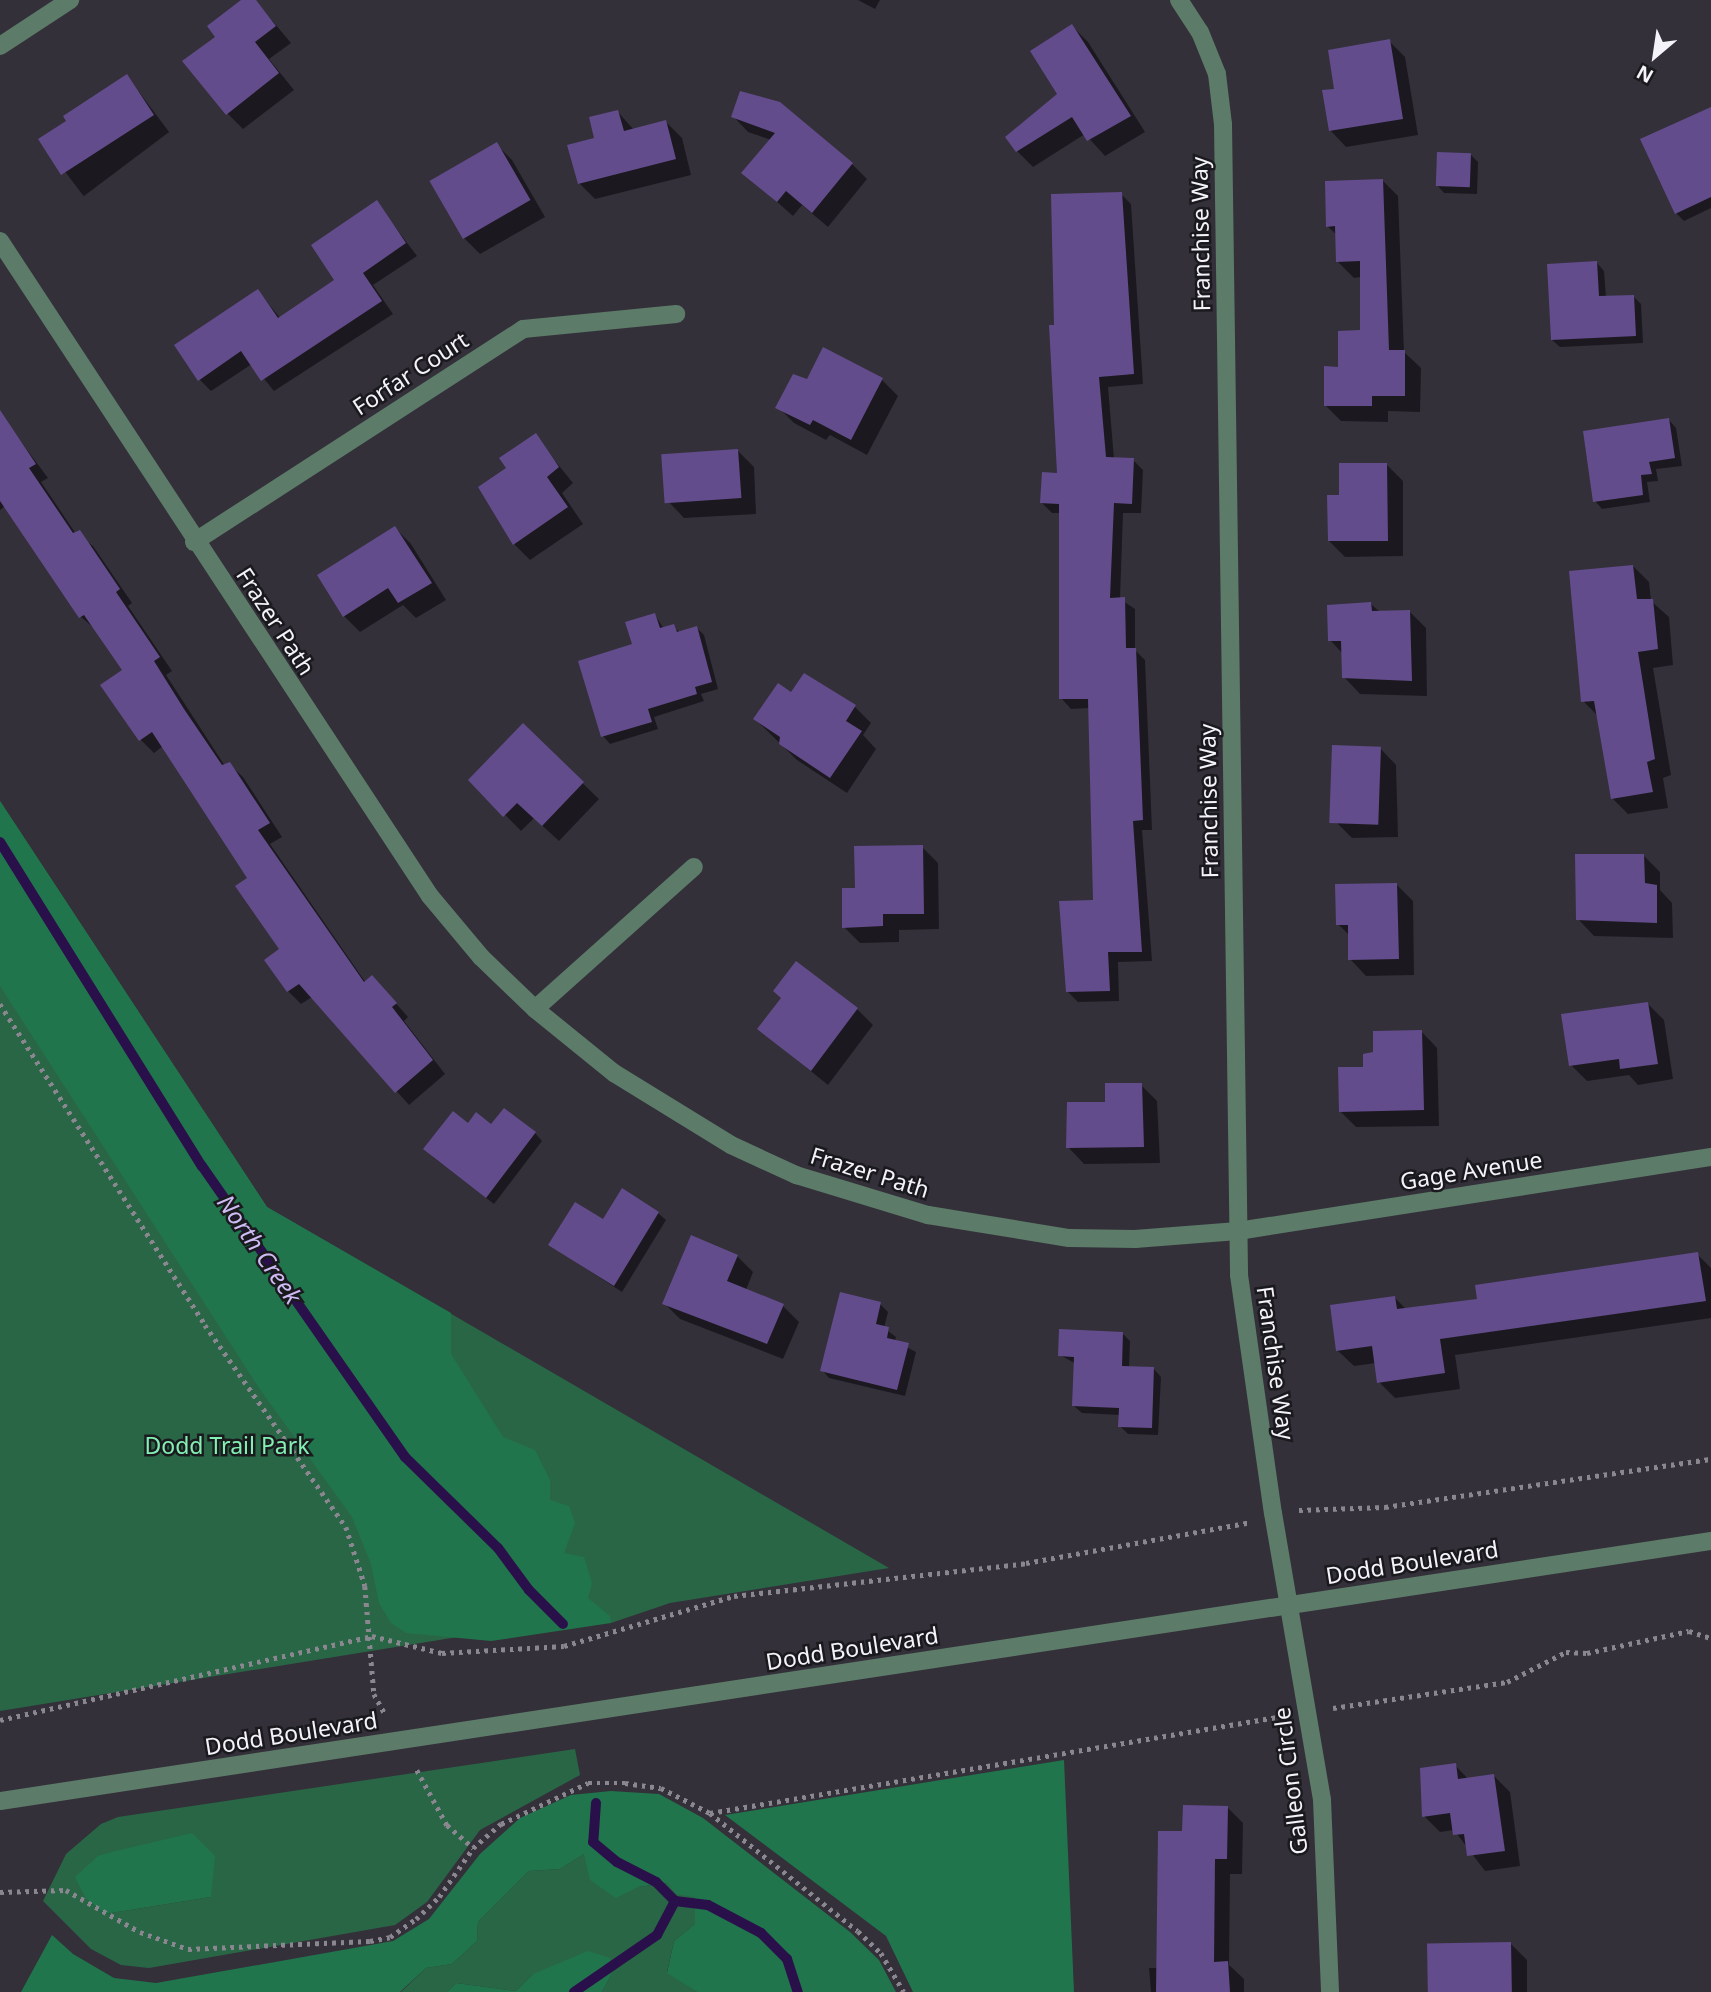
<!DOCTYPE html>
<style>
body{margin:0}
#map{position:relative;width:1711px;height:1992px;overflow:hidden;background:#33303a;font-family:"Noto Sans",sans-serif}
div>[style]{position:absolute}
.green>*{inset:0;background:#296646}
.forest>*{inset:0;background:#21754c}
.shadow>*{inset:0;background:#0007;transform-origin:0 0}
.stream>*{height:10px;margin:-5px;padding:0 5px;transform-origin:5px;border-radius:5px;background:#2a104a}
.building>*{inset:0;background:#634c8c;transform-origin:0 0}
.path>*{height:4.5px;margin-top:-2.25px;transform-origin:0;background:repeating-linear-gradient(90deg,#8a8790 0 3.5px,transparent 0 8.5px)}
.minor>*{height:18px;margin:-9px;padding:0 9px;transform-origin:9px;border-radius:9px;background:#5c7b68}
span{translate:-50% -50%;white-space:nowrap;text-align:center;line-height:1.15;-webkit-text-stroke:5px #1a191d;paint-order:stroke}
.street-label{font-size:23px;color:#f5f3fa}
.park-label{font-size:23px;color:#82efb3}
.water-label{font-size:24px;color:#cebcf4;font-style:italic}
.north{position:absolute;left:1620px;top:21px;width:70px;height:70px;-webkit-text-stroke:5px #1a191d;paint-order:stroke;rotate:209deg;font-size:19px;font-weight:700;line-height:28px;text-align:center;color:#f5f3fa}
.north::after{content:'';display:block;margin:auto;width:24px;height:32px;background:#f5f3fa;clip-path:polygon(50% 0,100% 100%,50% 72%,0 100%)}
</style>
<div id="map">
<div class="green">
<i style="clip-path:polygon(0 801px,267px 1207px,889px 1568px,670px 1603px,611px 1623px,606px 1613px,0 1711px)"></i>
<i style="clip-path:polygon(evenodd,575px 1749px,580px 1775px,480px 1830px,427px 1902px,395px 1925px,149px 1968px,121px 1965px,91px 1949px,43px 1901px,66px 1854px,101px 1824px,118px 1817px,575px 1749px,142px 1847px,211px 1897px,105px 1914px,86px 1899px,99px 1855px,142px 1847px)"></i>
<i style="clip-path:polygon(584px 1854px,638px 1887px,668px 1883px,695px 1896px,695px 1924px,674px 1941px,667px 1972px,697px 1992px,602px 1992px,611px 1975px,533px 1974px,516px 1991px,456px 1983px,447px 1992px,401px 1992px,426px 1968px,452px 1964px,477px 1941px,478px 1922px,529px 1871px,560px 1869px)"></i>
</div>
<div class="forest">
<i style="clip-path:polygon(0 801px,267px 1207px,451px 1313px,451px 1354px,503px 1437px,535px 1450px,550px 1480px,550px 1500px,569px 1506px,575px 1523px,564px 1553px,584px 1557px,592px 1583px,588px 1598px,610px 1616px,611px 1623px,491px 1641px,406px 1633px,391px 1623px,379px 1603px,371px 1564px,352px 1517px,259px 1388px,0 986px)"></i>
<i style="clip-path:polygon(1064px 1760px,1074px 1992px,913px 1992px,886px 1936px,725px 1815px)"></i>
<i style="clip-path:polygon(611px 1791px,659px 1794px,703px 1818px,850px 1932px,879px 1960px,896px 1992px,697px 1992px,667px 1973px,674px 1941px,695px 1924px,695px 1897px,676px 1894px,667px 1883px,638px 1887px,616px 1898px,590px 1880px,584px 1854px,560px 1869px,529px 1871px,478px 1922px,477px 1941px,452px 1964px,426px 1968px,400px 1992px,21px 1992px,52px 1935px,73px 1954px,114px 1978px,156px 1983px,393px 1941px,429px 1919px,480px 1854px,520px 1818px,571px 1795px)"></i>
<i style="clip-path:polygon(192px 1833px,215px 1856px,211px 1897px,105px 1914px,86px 1899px,75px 1877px,99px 1855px)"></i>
<i style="clip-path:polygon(588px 1951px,610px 1958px,611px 1975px,602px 1992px,447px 1992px,456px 1983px,516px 1991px,533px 1974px)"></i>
</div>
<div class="shadow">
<i style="clip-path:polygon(244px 0,255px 0,291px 43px,269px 59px,294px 90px,243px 129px,227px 113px,218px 37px)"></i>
<i style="clip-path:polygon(858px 0,880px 0,875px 9px)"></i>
<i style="clip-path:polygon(1072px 26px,1088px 42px,1145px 132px,1105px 156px,1085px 134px,1033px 167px,1017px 151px,1060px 94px)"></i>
<i style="clip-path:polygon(1389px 41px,1405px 57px,1418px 135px,1346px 147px,1330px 130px)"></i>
<i style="left:127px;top:76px;width:70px;height:107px;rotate:53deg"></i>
<i style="clip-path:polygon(741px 93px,852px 164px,867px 179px,828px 227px,802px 205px,793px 216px,744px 173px,771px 140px,748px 132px,733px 116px)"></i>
<i style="clip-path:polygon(1711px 109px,1711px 208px,1684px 221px,1676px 213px)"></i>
<i style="clip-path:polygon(618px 112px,634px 130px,666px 122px,682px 138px,691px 175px,595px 199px,579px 183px,596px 139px)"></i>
<i style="clip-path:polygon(496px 144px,512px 160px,545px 217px,480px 254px,464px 238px,432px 182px)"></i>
<i style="clip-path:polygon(1470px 154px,1478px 162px,1477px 194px,1444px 193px,1437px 185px)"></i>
<i style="clip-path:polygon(1382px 180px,1398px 196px,1404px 352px,1421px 368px,1420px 412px,1388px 411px,1388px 422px,1341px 421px,1325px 405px,1361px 332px,1361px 277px,1354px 278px,1338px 262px,1337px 235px,1327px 226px)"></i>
<i style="clip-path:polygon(1121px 194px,1131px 204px,1143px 384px,1108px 387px,1114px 459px,1133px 460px,1143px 470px,1141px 513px,1123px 513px,1120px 599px,1135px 609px,1135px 650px,1145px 660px,1152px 830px,1142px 830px,1152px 961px,1118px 962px,1119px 1001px,1078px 1002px,1068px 992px,1095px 901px,1090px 708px,1071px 709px,1061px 698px,1061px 513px,1052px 513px,1042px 503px,1058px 475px,1056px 327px)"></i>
<i style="clip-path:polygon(377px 203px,417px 256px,373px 285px,393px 314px,274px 391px,252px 364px,211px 391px,200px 380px,258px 291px,281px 319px,337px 281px)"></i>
<i style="clip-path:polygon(1597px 263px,1604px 271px,1606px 298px,1634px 297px,1641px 304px,1643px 343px,1560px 347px,1552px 340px)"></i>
<i style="clip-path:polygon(824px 349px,882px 380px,898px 396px,867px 455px,830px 435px,826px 440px,794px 423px,778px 407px,808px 381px)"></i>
<i style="clip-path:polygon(4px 419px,48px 478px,41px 482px,76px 534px,93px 546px,132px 603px,128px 606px,172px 671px,166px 675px,225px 766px,229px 764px,243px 777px,282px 837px,270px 844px,366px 983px,385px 991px,408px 1017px,404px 1021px,445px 1074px,409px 1105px,312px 997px,301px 1004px,288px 991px,281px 949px,250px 878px,163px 746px,154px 753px,140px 739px,124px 670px,95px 629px,81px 617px,5px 506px,0 510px,0 421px)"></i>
<i style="clip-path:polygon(1669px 420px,1676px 428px,1682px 466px,1656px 469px,1658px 481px,1647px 482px,1650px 502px,1602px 509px,1595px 501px)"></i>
<i style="clip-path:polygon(535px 436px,573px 483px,562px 493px,583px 524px,530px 560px,514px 544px,481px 487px,509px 469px)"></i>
<i style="clip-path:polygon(738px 451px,754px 467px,756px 514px,684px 518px,668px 501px)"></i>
<i style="clip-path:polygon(1387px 465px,1403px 481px,1403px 556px,1345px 557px,1329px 541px)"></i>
<i style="clip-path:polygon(395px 528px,411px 544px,446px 600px,416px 618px,403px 605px,360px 632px,344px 616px)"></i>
<i style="clip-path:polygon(1633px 566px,1649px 582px,1651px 601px,1669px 617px,1673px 665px,1653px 668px,1671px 775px,1663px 778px,1668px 808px,1628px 814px,1612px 798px,1599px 717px,1583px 701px)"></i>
<i style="clip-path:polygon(1371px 604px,1380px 612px,1410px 612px,1426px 628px,1427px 696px,1360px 694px,1344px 677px,1343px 654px,1330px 640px)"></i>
<i style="clip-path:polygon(655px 615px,664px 629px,673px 626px,680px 633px,697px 628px,704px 635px,718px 689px,701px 694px,704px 701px,654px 717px,658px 729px,610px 744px,603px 736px,634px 645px)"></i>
<i style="clip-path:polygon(805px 675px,855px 707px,871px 723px,863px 735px,876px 749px,847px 793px,797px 760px,755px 719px,792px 695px)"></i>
<i style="clip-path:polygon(523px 726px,599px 799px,559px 841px,534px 818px,521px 831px,471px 780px)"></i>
<i style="clip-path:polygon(1380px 748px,1396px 765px,1398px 837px,1352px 838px,1336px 822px)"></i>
<i style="clip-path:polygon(922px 847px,938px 863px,939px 929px,899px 930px,899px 942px,860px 943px,844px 927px,857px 889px)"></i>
<i style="clip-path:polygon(1644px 856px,1660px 872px,1660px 890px,1672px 903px,1673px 938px,1594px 936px,1578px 919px)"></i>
<i style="clip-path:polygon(1397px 885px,1413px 901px,1414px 975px,1366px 976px,1350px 959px,1350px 936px,1338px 924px)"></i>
<i style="clip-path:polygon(1648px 1004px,1664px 1020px,1673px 1079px,1638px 1085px,1629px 1075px,1587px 1081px,1571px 1065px)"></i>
<i style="clip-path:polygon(857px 1009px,873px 1025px,828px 1085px,759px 1029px)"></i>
<i style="clip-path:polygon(1421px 1031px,1437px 1048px,1439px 1126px,1356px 1127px,1340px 1111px,1364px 1069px,1375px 1054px)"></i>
<i style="clip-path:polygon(1141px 1085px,1157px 1101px,1160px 1163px,1084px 1164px,1068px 1147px,1107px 1103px)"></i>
<i style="clip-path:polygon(469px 1125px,535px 1133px,542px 1141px,494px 1204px,433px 1157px)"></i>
<i style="clip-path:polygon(658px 1213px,666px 1220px,622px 1292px,550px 1245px)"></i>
<i style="clip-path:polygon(1697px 1254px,1711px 1268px,1711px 1318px,1455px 1355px,1460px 1389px,1395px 1398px,1379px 1382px,1376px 1363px,1354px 1366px,1337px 1350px,1394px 1297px,1407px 1310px,1479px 1300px)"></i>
<i style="clip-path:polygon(737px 1256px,753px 1272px,746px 1290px,783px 1306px,799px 1322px,783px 1359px,680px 1319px,664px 1303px)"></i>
<i style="clip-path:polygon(880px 1304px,888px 1312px,884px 1328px,896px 1337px,895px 1341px,916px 1352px,905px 1396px,829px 1378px,822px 1370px)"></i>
<i style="clip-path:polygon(1123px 1334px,1130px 1341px,1129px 1368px,1154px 1369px,1161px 1377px,1158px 1435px,1128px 1434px,1120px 1426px,1120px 1415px,1082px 1413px,1074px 1406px,1076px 1364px,1060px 1355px)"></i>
<i style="clip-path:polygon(1455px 1765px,1469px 1780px,1494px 1776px,1510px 1792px,1520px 1866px,1485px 1871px,1454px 1830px,1440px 1832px,1424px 1816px)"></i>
<i style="clip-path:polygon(1227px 1807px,1243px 1823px,1242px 1874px,1230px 1874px,1229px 1965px,1244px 1979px,1244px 1992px,1151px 1992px,1149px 1968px,1158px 1968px,1184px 1833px)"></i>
<i style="clip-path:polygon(1511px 1944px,1527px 1960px,1527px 1992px,1430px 1992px)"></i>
</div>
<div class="stream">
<i style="left:0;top:842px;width:382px;rotate:58.1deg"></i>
<i style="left:202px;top:1166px;width:355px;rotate:55.1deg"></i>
<i style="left:405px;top:1457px;width:130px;rotate:44.4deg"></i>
<i style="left:498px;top:1548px;width:52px;rotate:53.6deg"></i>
<i style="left:529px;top:1590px;width:48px;rotate:45deg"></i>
<i style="left:596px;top:1803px;width:39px;rotate:94deg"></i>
<i style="left:593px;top:1842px;width:31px;rotate:40deg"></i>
<i style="left:617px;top:1862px;width:44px;rotate:27.1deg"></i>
<i style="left:656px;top:1882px;width:27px;rotate:45deg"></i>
<i style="left:675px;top:1901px;width:33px;rotate:7deg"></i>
<i style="left:708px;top:1905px;width:60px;rotate:27.8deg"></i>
<i style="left:761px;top:1933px;width:37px;rotate:45deg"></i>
<i style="left:787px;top:1959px;width:35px;rotate:72deg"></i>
<i style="left:574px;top:1992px;width:101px;rotate:-34.5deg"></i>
<i style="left:657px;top:1935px;width:38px;rotate:-62deg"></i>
</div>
<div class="building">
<i style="clip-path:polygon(241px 0,256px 0,276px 26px,255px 42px,279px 73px,226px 115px,182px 61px,215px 37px,207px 26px)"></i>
<i style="clip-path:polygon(1072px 24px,1131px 116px,1087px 141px,1072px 117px,1016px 152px,1005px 137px,1057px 94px,1030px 51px)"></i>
<i style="clip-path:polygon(1390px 39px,1403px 119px,1329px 131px,1322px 90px,1334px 89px,1328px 50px)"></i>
<i style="clip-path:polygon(127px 74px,154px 115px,61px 175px,38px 139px,66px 121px,63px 116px)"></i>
<i style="clip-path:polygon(740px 91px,780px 102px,853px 163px,812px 213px,786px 191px,777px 202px,741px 173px,775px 133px,731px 117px)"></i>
<i style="clip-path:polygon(1711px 107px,1711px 197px,1675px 214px,1640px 139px)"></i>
<i style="clip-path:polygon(618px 110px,624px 131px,666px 120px,676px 159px,578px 184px,567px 145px,594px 138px,589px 117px)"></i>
<i style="left:497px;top:142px;width:67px;height:78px;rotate:60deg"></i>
<i style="left:1437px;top:152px;width:34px;height:34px;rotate:2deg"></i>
<i style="clip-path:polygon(1383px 179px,1389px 350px,1405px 350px,1405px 396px,1372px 396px,1372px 406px,1324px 406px,1324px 366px,1338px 367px,1338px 331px,1360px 330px,1360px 261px,1336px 262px,1335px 226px,1326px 227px,1325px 181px)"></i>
<i style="clip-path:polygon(1122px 192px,1134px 374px,1099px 377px,1106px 457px,1134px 458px,1132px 504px,1114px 503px,1110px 598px,1125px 597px,1126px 648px,1136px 648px,1143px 820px,1133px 821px,1142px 952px,1108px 952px,1110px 991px,1066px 992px,1059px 901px,1093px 900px,1088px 699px,1059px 699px,1059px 504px,1040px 503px,1042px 472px,1057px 473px,1049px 325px,1054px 325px,1051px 194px)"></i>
<i style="clip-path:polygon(377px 200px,406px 243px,363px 273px,382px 301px,261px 381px,241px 351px,198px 381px,174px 345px,258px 289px,278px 318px,334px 280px,311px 245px)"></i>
<i style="clip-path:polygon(1597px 261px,1599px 296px,1634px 295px,1636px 336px,1551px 340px,1547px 264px)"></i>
<i style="clip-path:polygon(823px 347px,883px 378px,851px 440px,813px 420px,810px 425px,775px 408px,793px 374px,807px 379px)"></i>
<i style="clip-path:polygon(0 410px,36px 464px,29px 468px,73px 533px,80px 530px,120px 589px,116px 592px,160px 657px,154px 661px,184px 709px,222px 765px,230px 762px,270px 823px,258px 830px,364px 982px,372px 975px,397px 1003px,392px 1007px,433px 1060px,395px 1093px,299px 984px,287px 992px,264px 960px,279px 949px,235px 886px,247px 878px,152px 732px,139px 741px,100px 685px,122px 670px,84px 615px,79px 618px,0 501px)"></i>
<i style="clip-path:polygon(1669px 418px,1675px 458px,1649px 462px,1652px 474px,1641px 475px,1643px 495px,1593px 502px,1583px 431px)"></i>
<i style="clip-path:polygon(536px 433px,559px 467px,547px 477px,568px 507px,513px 545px,478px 487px,506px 468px,499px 458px)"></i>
<i style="left:738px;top:449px;width:49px;height:77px;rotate:86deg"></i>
<i style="clip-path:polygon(1339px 463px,1387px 463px,1388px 541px,1328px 541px,1327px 495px,1339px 495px)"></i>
<i style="clip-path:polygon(395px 526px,432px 583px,398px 603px,388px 588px,343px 617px,317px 575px)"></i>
<i style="clip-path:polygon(1633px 565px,1637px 599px,1653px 599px,1658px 649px,1638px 652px,1655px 759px,1647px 762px,1653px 792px,1611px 799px,1594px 701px,1581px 702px,1569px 571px)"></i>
<i style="clip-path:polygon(1371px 602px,1372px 611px,1410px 610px,1412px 681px,1342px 678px,1341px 641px,1328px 641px,1327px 605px)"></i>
<i style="clip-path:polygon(655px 613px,660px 628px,674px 624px,677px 632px,697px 626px,712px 682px,695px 687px,697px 694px,648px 709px,652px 722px,601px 737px,578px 661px,632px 644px,625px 622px)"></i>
<i style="clip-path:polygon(804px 673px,856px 705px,846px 721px,862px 731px,830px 778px,779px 744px,780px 737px,753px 719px,778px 683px,791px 692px)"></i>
<i style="clip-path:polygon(523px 723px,584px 782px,542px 826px,517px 803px,503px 817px,468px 780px)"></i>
<i style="left:1332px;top:745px;width:49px;height:78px;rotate:2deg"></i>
<i style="clip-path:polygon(923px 845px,924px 914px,883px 914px,883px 926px,842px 928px,842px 888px,855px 888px,854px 846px)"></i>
<i style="clip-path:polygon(1575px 854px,1644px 854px,1645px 883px,1657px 885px,1657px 923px,1576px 920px)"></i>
<i style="clip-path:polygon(1397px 883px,1399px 959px,1348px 960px,1348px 925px,1336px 925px,1335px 884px)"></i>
<i style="clip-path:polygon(796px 961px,858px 1008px,811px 1071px,757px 1029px,781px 998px,773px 991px)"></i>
<i style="clip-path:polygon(1648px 1002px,1658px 1064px,1620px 1069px,1619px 1059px,1569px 1066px,1561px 1014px)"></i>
<i style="clip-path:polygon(1422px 1030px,1424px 1110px,1339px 1112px,1338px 1067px,1363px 1067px,1363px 1054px,1373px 1052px,1373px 1031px)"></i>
<i style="clip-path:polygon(1105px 1083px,1142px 1083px,1144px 1147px,1066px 1148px,1067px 1102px,1105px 1102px)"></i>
<i style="clip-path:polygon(504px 1108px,536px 1132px,486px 1198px,423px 1149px,453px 1111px,468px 1123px,476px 1112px,491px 1124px)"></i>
<i style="clip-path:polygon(622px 1188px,659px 1212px,614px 1286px,548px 1245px,575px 1202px,603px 1219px)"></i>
<i style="clip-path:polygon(691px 1235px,738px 1255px,727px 1281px,784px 1304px,767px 1344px,662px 1304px)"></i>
<i style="clip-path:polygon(1698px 1252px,1706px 1301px,1440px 1339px,1445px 1373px,1377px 1383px,1372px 1346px,1336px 1351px,1330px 1305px,1395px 1296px,1397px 1309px,1477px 1299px,1475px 1285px)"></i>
<i style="clip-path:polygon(840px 1292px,881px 1302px,876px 1324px,889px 1327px,887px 1338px,909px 1343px,897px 1390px,820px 1371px)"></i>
<i style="clip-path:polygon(1059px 1329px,1123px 1332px,1122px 1366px,1154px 1367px,1152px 1428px,1118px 1427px,1119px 1408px,1072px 1406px,1074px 1357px,1058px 1356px)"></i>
<i style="clip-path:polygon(1456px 1763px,1458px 1779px,1494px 1774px,1505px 1851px,1467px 1856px,1464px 1834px,1453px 1835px,1450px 1813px,1422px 1817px,1420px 1768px)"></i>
<i style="clip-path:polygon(1183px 1805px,1228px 1806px,1227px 1859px,1215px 1859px,1214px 1962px,1228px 1961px,1230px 1992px,1156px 1992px,1158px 1831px,1182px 1831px)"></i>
<i style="left:1511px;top:1942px;width:50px;height:84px;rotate:89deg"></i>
</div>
<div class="path">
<i style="left:0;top:1004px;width:381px;rotate:57.4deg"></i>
<i style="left:205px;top:1325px;width:246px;rotate:55.1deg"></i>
<i style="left:346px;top:1527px;width:62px;rotate:72.1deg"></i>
<i style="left:365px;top:1586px;width:108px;rotate:85.2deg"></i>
<i style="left:374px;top:1694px;width:21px;rotate:61deg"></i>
<i style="left:1299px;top:1510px;width:86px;rotate:-2deg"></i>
<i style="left:1385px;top:1507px;width:330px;rotate:-8.4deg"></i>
<i style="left:1333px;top:1708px;width:176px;rotate:-8.5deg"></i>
<i style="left:1507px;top:1682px;width:66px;rotate:-27deg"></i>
<i style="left:1566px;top:1652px;width:21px;rotate:3deg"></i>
<i style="left:1587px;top:1653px;width:104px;rotate:-12.2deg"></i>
<i style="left:1689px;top:1631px;width:23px;rotate:18deg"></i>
<i style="left:0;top:1720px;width:381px;rotate:-12.7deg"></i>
<i style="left:372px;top:1636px;width:72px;rotate:13.7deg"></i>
<i style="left:442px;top:1653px;width:122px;rotate:-3.3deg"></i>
<i style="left:564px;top:1646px;width:177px;rotate:-16.4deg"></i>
<i style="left:734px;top:1596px;width:294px;rotate:-6.4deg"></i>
<i style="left:1026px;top:1563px;width:225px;rotate:-10.3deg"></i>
<i style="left:417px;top:1770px;width:63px;rotate:61.4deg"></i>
<i style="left:447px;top:1825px;width:35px;rotate:41deg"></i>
<i style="left:710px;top:1813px;width:581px;rotate:-9.61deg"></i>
<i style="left:0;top:1892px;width:66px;rotate:-1.7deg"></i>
<i style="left:66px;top:1890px;width:85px;rotate:29.6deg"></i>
<i style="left:140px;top:1932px;width:51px;rotate:19.5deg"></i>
<i style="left:188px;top:1949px;width:182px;rotate:-2.5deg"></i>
<i style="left:370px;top:1941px;width:20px;rotate:-11deg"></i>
<i style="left:390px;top:1937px;width:32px;rotate:-35deg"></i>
<i style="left:416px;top:1919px;width:32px;rotate:-44deg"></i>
<i style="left:439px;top:1897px;width:60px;rotate:-55.2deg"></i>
<i style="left:473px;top:1848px;width:37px;rotate:-41deg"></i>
<i style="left:501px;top:1824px;width:96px;rotate:-25.2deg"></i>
<i style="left:588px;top:1783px;width:37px"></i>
<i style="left:625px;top:1783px;width:36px;rotate:8deg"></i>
<i style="left:661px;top:1788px;width:55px;rotate:27deg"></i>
<i style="left:710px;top:1813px;width:189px;rotate:38.6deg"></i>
<i style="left:858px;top:1931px;width:32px;rotate:44deg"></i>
<i style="left:881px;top:1953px;width:45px;rotate:59.5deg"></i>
</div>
<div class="minor">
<i style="left:1179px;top:0;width:38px;rotate:57deg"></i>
<i style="left:1200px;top:32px;width:45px;rotate:68deg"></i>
<i style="left:1217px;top:74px;width:50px;rotate:83.2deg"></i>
<i style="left:1223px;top:124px;width:1151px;rotate:89.2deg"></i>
<i style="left:1239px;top:1275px;width:240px;rotate:81.9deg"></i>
<i style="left:1273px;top:1513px;width:291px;rotate:80.3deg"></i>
<i style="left:1322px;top:1800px;width:192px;rotate:87.6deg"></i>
<i style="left:0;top:46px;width:84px;rotate:-33.3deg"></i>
<i style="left:0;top:241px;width:784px;rotate:56.72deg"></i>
<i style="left:430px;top:896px;width:80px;rotate:50.1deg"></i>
<i style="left:481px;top:957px;width:75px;rotate:43.9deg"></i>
<i style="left:535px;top:1009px;width:102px;rotate:39deg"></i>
<i style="left:614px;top:1073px;width:137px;rotate:31.6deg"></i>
<i style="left:731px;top:1145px;width:72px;rotate:24.8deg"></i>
<i style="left:796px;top:1175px;width:138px;rotate:16.9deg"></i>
<i style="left:928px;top:1215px;width:143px;rotate:9.3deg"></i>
<i style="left:1069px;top:1238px;width:66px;rotate:0.9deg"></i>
<i style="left:1135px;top:1239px;width:103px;rotate:-4.4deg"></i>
<i style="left:1238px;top:1231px;width:479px;rotate:-8.9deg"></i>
<i style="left:194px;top:542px;width:392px;rotate:-32.9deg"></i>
<i style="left:523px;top:329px;width:154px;rotate:-5.6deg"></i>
<i style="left:535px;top:1009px;width:213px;rotate:-41.8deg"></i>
<i style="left:0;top:1801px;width:1731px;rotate:-8.64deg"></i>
</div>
<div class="street-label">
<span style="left:1200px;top:234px;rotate:-91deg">Franchise Way</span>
<span style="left:410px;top:373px;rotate:-33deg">Forfar Court</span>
<span style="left:276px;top:621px;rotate:57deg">Frazer Path</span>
<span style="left:1208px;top:801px;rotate:-91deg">Franchise Way</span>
<span style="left:1471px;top:1170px;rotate:-9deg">Gage Avenue</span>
<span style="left:870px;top:1172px;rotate:17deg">Frazer Path</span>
<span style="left:1276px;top:1363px;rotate:82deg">Franchise Way</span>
<span style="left:1412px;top:1562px;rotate:-9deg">Dodd Boulevard</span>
<span style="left:852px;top:1648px;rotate:-9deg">Dodd Boulevard</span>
<span style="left:291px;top:1733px;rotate:-9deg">Dodd Boulevard</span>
<span style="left:1290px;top:1781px;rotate:-97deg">Galleon Circle</span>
</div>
<div class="park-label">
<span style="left:227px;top:1445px">Dodd Trail Park</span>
</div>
<div class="water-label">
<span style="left:260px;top:1249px;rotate:55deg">North Creek</span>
</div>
<div class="north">N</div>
</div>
